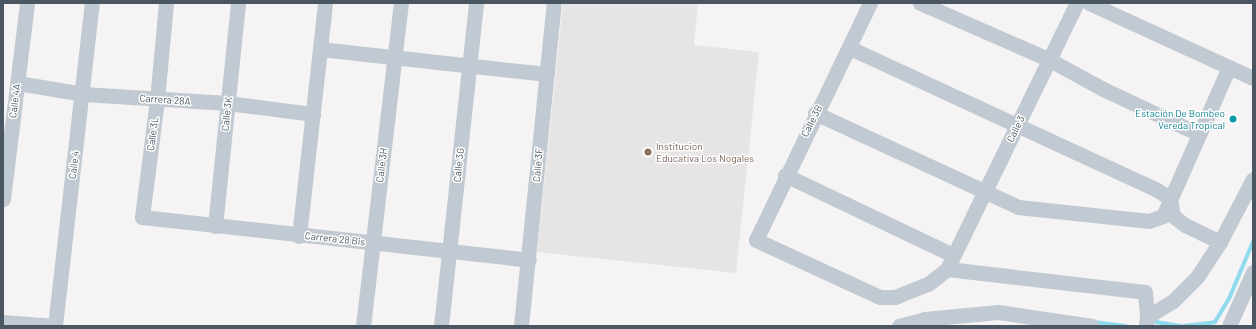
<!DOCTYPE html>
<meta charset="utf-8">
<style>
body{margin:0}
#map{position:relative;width:1256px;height:329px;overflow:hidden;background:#f5f3f3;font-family:Barlow,sans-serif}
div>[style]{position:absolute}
.education>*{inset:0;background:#e6e4e5}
.stream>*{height:3.5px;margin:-1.75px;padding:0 1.75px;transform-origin:1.75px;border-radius:1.75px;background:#90daee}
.minor>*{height:15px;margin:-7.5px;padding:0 7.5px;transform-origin:7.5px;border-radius:7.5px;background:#c1cad2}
.dots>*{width:11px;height:11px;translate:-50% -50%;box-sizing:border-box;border:2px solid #fff;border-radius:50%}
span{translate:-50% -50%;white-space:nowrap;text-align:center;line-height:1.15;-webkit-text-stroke:3px #fff;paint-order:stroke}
.street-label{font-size:10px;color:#4a5661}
.culture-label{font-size:10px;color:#0d838f}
.right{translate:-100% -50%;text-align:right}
.education-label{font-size:10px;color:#785e54}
.left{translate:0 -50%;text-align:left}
.frame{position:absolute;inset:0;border:4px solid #4a5661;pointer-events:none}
</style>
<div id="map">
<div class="education">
<i style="clip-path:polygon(563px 3px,698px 3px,694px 45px,759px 52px,736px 273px,537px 252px)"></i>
</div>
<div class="stream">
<i style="left:1094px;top:322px;width:32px;rotate:7deg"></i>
<i style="left:1156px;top:322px;width:25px;rotate:9deg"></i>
<i style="left:1184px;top:326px;width:31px;rotate:-7deg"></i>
<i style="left:1215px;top:322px;width:27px;rotate:-59deg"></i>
<i style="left:1229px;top:299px;width:62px;rotate:-67.2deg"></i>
</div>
<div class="minor">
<i style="left:166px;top:3px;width:97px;rotate:95.3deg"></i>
<i style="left:157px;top:100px;width:118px;rotate:97.3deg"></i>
<i style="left:142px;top:217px;width:389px;rotate:6.3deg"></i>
<i style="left:870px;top:3px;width:263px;rotate:115.7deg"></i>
<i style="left:756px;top:240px;width:136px;rotate:24.7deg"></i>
<i style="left:880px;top:297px;width:15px"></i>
<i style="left:895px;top:297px;width:35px;rotate:-22deg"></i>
<i style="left:928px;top:284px;width:24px;rotate:-38deg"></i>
<i style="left:947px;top:269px;width:296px;rotate:-64deg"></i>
<i style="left:920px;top:3px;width:140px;rotate:23.6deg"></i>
<i style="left:1048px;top:59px;width:63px;rotate:28.6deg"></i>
<i style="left:1103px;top:89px;width:106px;rotate:25.1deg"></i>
<i style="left:1089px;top:3px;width:180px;rotate:24.6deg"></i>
<i style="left:850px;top:48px;width:338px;rotate:24.8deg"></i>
<i style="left:1157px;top:190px;width:15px;rotate:32deg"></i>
<i style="left:1170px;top:198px;width:18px;rotate:81deg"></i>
<i style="left:1173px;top:216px;width:15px;rotate:37deg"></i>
<i style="left:1185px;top:225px;width:39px;rotate:26deg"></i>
<i style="left:320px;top:49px;width:228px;rotate:6.3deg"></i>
<i style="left:18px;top:83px;width:66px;rotate:9.6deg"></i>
<i style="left:83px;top:94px;width:145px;rotate:3.6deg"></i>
<i style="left:228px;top:103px;width:86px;rotate:7.4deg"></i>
<i style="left:815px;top:113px;width:224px;rotate:24.8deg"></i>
<i style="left:1018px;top:207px;width:132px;rotate:6.1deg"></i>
<i style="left:1149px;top:221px;width:15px;rotate:-20deg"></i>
<i style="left:1163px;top:216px;width:163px;rotate:-66.1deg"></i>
<i style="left:785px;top:175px;width:186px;rotate:25.5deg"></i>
<i style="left:3px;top:199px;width:197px;rotate:-83deg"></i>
<i style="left:215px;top:226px;width:224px;rotate:-84.1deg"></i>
<i style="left:299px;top:236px;width:234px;rotate:-83.6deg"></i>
<i style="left:947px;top:269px;width:199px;rotate:6.6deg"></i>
<i style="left:1145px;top:292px;width:25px;rotate:85deg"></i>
<i style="left:3px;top:322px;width:51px;rotate:4.5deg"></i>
<i style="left:1146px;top:324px;width:7px;rotate:-82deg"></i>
<i style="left:1147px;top:317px;width:31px;rotate:-32deg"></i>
<i style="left:1173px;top:301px;width:34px;rotate:-45deg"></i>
<i style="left:1197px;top:277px;width:42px;rotate:-56.7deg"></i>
<i style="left:1220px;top:242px;width:71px;rotate:-62.4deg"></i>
<i style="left:55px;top:326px;width:325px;rotate:-83.5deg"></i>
<i style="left:363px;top:326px;width:325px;rotate:-83.3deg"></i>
<i style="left:441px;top:326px;width:325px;rotate:-83.8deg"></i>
<i style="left:521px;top:326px;width:325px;rotate:-84.2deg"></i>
<i style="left:899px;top:326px;width:27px;rotate:-15deg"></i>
<i style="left:925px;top:319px;width:73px;rotate:-5.5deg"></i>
<i style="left:998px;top:312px;width:95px;rotate:8.5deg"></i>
<i style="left:1229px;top:326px;width:59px;rotate:-66deg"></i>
</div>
<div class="dots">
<i style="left:1233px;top:119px;background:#0f9aa8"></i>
<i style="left:648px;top:152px;background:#8d6e63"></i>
</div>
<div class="street-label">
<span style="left:165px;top:100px;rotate:4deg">Carrera 28A</span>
<span style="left:15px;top:101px;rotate:-83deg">Calle 4A</span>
<span style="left:227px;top:114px;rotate:-84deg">Calle 3K</span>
<span style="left:812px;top:121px;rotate:-63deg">Calle 3B</span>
<span style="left:1016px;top:129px;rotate:-64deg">Calle 3</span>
<span style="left:153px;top:134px;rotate:-82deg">Calle 3L</span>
<span style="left:74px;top:165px;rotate:-83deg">Calle 4</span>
<span style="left:382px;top:165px;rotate:-83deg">Calle 3H</span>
<span style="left:459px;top:165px;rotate:-84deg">Calle 3G</span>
<span style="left:538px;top:165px;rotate:-85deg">Calle 3F</span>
<span style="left:335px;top:239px;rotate:6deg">Carrera 28 Bis</span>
</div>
<div class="culture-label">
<span class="right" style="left:1225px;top:119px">Estación De Bombeo<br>Vereda Tropical</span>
</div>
<div class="education-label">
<span class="left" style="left:656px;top:152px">Institucion<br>Educativa Los Nogales</span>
</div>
<div class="frame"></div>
</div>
